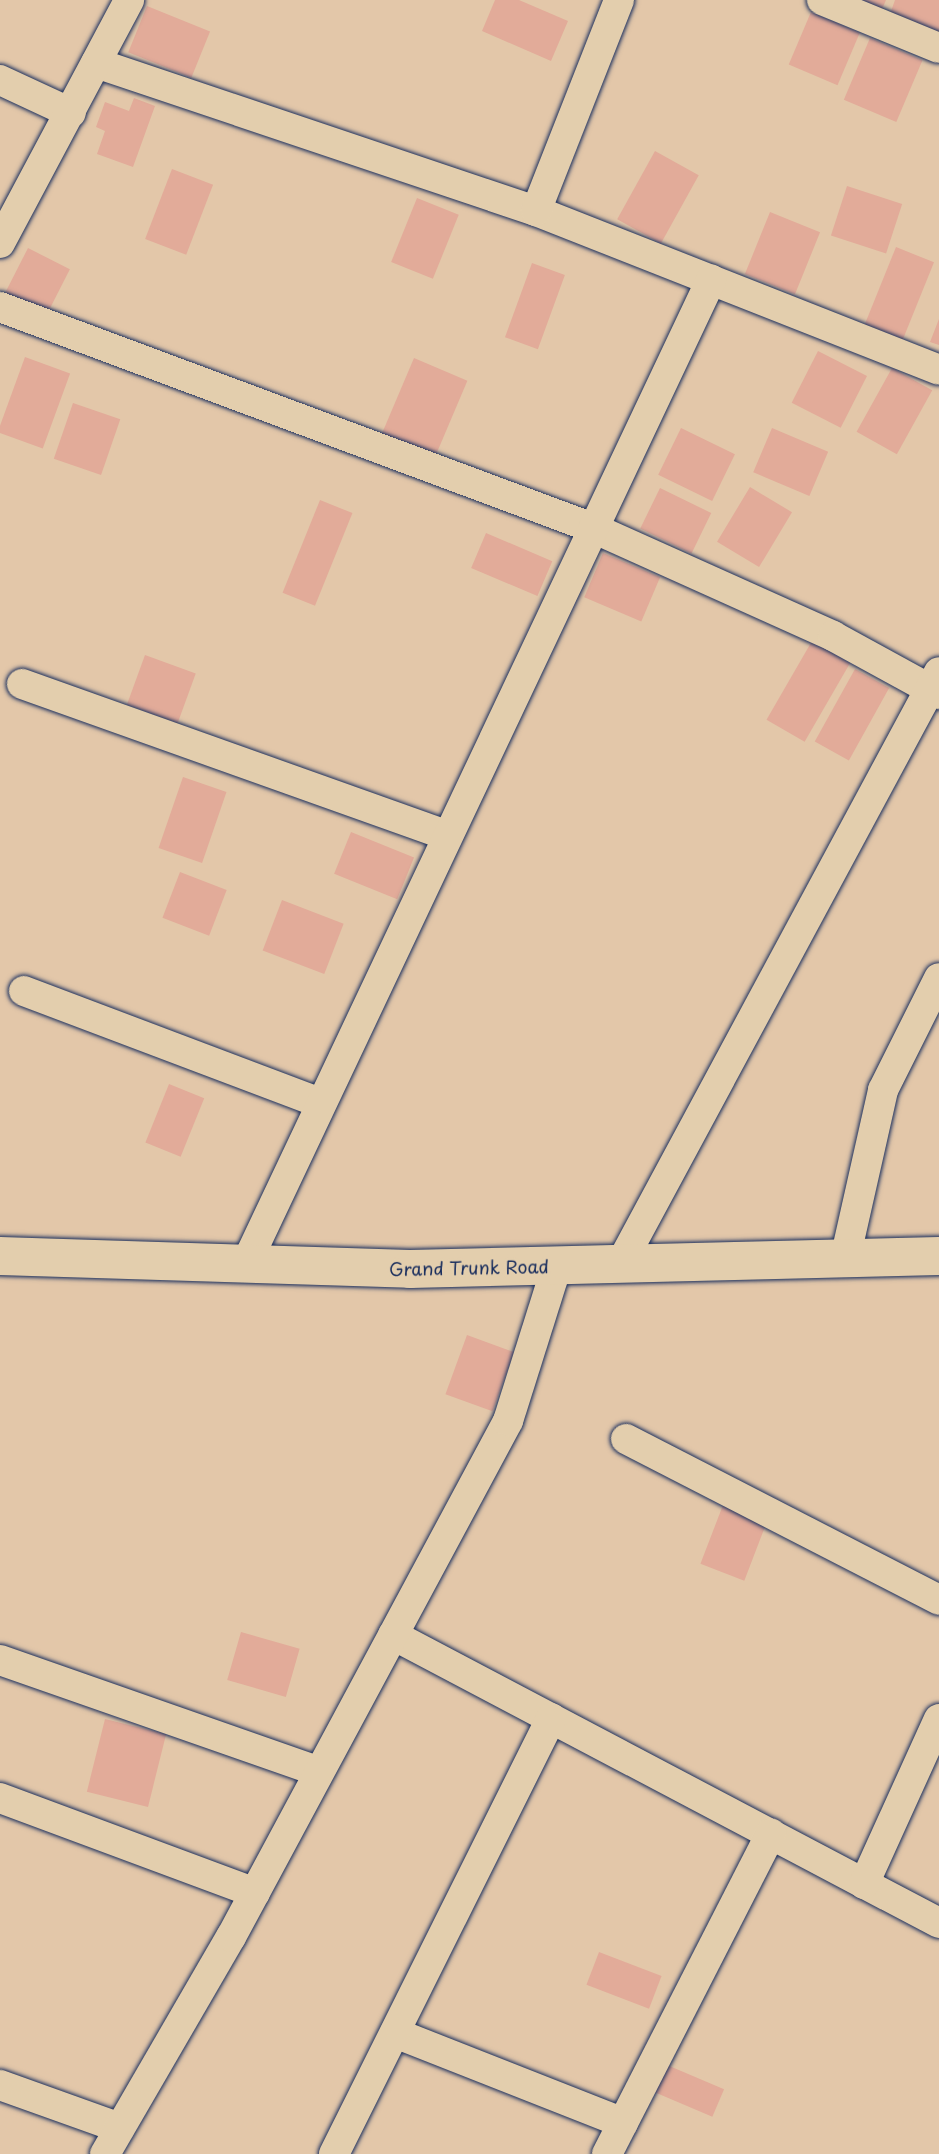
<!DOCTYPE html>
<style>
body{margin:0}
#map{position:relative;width:939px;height:2154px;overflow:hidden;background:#e3c7a9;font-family:"Playpen Sans",sans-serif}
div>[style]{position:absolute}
.building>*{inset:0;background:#e2ab99;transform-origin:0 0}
.roads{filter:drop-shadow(0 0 2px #1b2f5e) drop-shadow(0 0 2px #1b2f5e)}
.minor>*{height:30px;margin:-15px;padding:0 15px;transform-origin:15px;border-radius:15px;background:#e3cead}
.primary>*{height:38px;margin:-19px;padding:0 19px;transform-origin:19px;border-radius:19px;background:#e3cead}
span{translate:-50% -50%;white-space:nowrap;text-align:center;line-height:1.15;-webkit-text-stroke:5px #e3cead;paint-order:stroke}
.street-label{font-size:18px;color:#1b2f5e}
</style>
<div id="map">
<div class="building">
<i style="clip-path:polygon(495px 0,519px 0,568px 21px,551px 61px,482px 31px)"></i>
<i style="clip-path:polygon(846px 0,886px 0,880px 14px)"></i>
<i style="clip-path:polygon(895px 0,939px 0,939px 35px,889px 17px)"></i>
<i style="left:147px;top:6px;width:68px;height:50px;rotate:22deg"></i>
<i style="left:811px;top:12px;width:53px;height:57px;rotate:23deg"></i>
<i style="left:870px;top:38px;width:57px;height:67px;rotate:23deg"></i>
<i style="clip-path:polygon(134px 98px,155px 106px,133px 167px,97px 154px,105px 131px,96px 127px,105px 102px,129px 111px)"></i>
<i style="left:655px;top:151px;width:50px;height:78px;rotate:29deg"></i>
<i style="left:172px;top:169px;width:44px;height:75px;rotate:21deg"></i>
<i style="left:847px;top:186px;width:58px;height:52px;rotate:18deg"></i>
<i style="left:417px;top:198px;width:45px;height:69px;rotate:22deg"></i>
<i style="left:770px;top:212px;width:54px;height:67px;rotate:22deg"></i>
<i style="left:896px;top:247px;width:41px;height:90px;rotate:22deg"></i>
<i style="left:28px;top:248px;width:47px;height:55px;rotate:27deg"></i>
<i style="left:532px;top:263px;width:35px;height:79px;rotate:20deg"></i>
<i style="clip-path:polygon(939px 319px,939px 345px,930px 342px)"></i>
<i style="left:818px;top:351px;width:55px;height:58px;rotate:27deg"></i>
<i style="left:25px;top:357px;width:48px;height:80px;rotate:20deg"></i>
<i style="left:414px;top:358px;width:58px;height:82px;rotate:23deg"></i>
<i style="left:892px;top:368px;width:46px;height:73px;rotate:29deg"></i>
<i style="left:73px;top:403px;width:50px;height:59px;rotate:19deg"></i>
<i style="left:681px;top:428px;width:60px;height:52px;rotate:26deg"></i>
<i style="left:772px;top:428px;width:61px;height:48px;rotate:23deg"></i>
<i style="left:750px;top:487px;width:49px;height:64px;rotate:31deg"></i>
<i style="left:660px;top:488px;width:57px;height:45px;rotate:26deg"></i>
<i style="left:320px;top:500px;width:35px;height:100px;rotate:22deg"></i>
<i style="left:486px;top:533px;width:72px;height:38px;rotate:23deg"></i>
<i style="left:603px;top:553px;width:62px;height:48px;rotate:23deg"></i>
<i style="left:812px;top:641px;width:44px;height:91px;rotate:30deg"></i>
<i style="left:145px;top:655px;width:54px;height:53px;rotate:20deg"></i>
<i style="left:855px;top:669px;width:39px;height:83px;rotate:29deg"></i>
<i style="left:183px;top:777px;width:46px;height:75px;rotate:19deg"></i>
<i style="left:351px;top:832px;width:68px;height:45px;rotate:22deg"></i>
<i style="left:180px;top:872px;width:50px;height:49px;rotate:21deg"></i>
<i style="left:282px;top:900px;width:66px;height:54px;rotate:21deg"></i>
<i style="left:169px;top:1084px;width:38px;height:63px;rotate:22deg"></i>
<i style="left:467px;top:1335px;width:50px;height:63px;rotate:20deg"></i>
<i style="left:723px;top:1505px;width:47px;height:63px;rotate:21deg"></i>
<i style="left:241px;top:1632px;width:61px;height:50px;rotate:16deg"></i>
<i style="left:105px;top:1719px;width:63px;height:75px;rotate:14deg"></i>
<i style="left:599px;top:1952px;width:67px;height:35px;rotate:21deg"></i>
<i style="left:667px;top:2065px;width:62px;height:30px;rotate:23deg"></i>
</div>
<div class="roads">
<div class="minor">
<i style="left:822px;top:0;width:126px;rotate:22.3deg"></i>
<i style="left:96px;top:63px;width:464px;rotate:18.6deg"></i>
<i style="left:536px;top:211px;width:433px;rotate:21.5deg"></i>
<i style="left:0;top:80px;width:78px;rotate:24.9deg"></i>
<i style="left:536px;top:211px;width:227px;rotate:-68.5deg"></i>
<i style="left:0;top:243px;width:275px;rotate:-62deg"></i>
<i style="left:0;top:307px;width:633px;rotate:20.44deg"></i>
<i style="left:593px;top:528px;width:263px;rotate:24.2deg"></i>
<i style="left:833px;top:636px;width:121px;rotate:28.7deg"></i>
<i style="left:22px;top:684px;width:451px;rotate:19.6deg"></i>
<i style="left:24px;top:991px;width:316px;rotate:20.7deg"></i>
<i style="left:845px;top:1259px;width:173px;rotate:-77.3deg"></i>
<i style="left:883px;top:1090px;width:125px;rotate:-63.4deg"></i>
<i style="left:620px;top:1265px;width:673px;rotate:-61.72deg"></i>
<i style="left:245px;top:1266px;width:1091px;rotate:-64.7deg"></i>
<i style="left:626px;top:1439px;width:352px;rotate:27.2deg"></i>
<i style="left:393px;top:1635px;width:617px;rotate:27.81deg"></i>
<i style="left:0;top:1660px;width:338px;rotate:19.3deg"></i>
<i style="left:0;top:1798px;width:272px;rotate:20.4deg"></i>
<i style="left:864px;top:1884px;width:181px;rotate:-65.6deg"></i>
<i style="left:395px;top:2033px;width:245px;rotate:21.5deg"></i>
<i style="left:0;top:2085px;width:127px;rotate:19.7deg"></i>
<i style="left:105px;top:2154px;width:251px;rotate:-59.9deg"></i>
<i style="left:231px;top:1937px;width:586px;rotate:-61.77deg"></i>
<i style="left:508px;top:1421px;width:163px;rotate:-72.5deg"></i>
<i style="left:334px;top:2154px;width:487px;rotate:-63.5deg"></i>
<i style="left:607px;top:2154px;width:360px;rotate:-62.9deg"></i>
</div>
<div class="primary">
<i style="left:0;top:1256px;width:410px;rotate:1.8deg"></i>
<i style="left:410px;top:1269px;width:529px;rotate:-1.41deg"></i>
</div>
</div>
<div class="street-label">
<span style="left:469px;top:1268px;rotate:-1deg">Grand Trunk Road</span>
</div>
</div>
